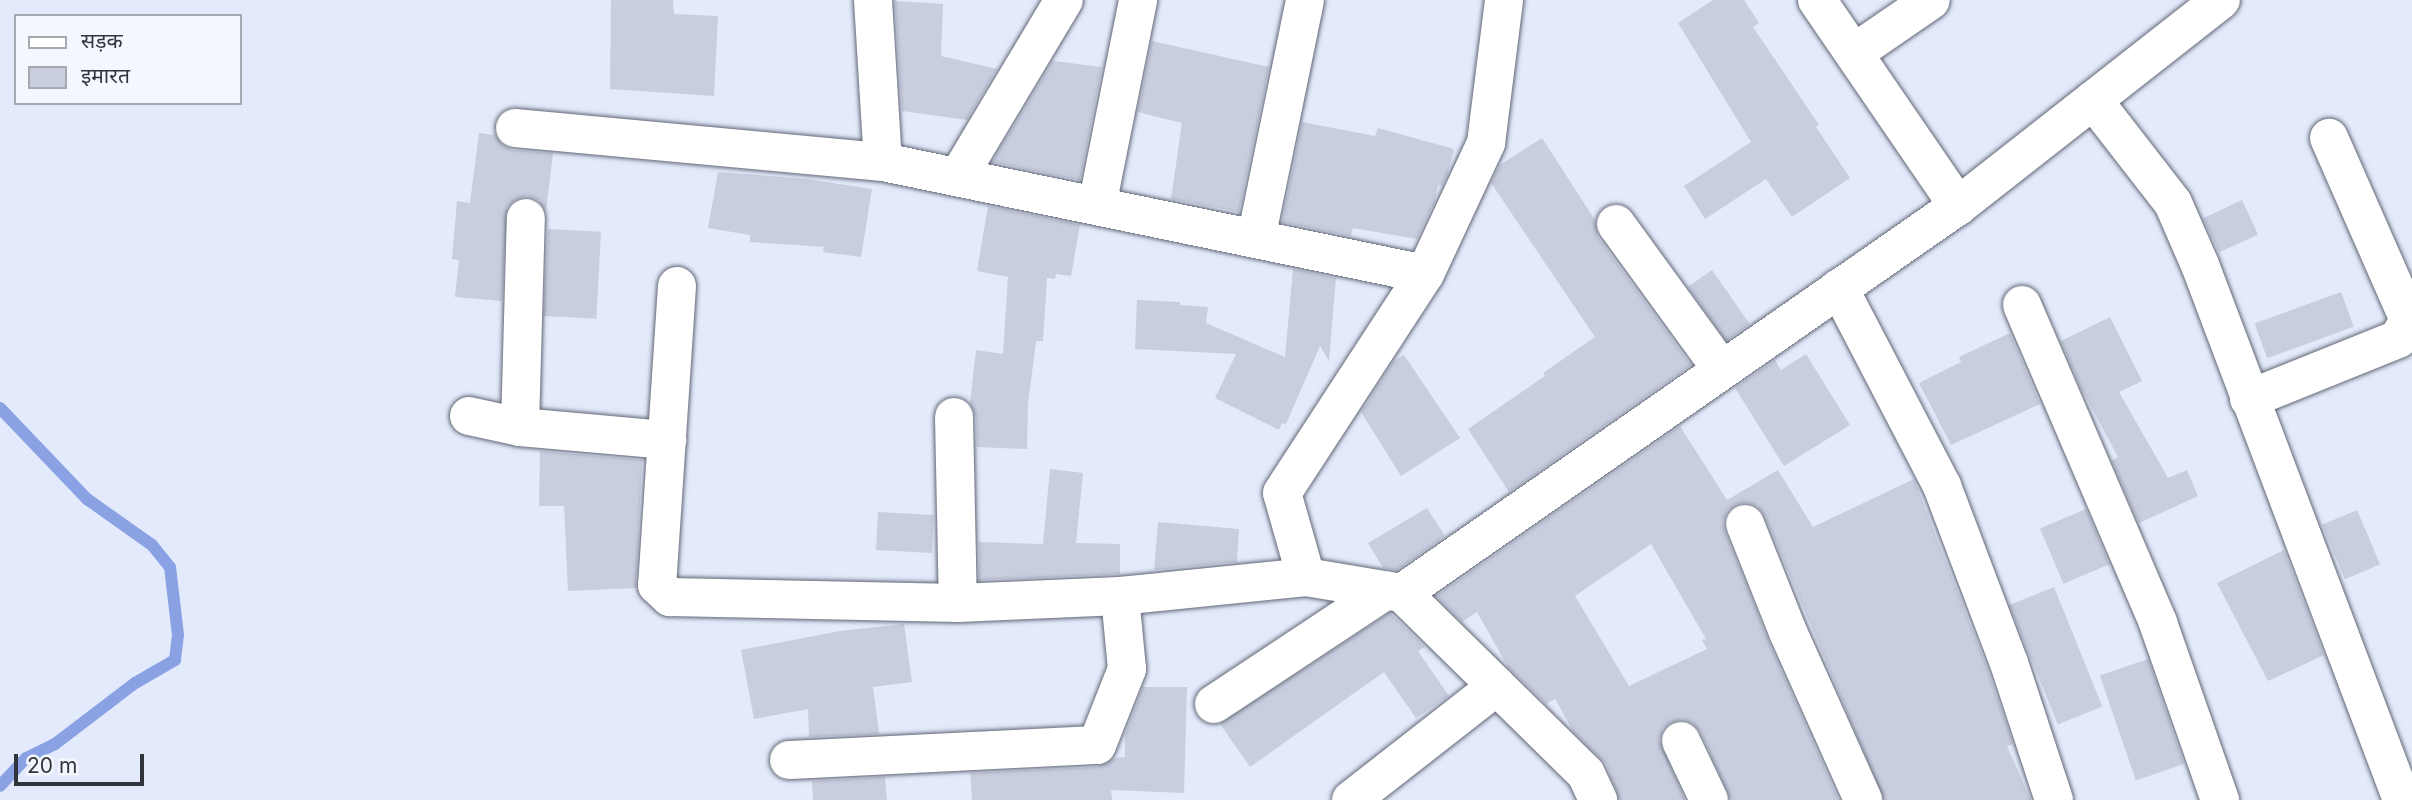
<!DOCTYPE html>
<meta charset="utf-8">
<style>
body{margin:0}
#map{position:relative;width:2412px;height:800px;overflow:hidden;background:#e3eafb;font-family:Inter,"Noto Sans Devanagari",sans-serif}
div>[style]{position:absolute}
.stream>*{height:12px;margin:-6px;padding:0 6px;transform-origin:6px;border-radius:6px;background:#8aa2e4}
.building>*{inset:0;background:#c8cedf;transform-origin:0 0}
.roads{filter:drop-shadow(0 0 2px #626776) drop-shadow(0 0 2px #626776)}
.minor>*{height:38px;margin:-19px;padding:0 19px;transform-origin:19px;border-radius:19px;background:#fff}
span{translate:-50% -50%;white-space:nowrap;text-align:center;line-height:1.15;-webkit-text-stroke:6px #f4f7fe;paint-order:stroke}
.legend{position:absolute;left:14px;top:14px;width:228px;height:91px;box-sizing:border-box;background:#f4f7fe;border:2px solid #a6a9b0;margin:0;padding:9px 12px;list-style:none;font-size:21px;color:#31343b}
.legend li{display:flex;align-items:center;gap:14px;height:35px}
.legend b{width:35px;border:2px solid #a6a9b0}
.scale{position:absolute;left:14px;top:754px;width:130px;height:32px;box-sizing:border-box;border:4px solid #31343b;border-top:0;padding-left:9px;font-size:21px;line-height:24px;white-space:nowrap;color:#31343b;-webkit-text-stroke:5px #f4f7fe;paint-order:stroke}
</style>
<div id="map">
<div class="stream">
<i style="left:0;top:408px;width:126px;rotate:46.3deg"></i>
<i style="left:87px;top:499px;width:80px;rotate:35.3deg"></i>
<i style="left:152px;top:545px;width:28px;rotate:51deg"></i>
<i style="left:170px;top:567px;width:68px;rotate:83.3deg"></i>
<i style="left:178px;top:635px;width:25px;rotate:97deg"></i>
<i style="left:175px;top:660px;width:46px;rotate:150.1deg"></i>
<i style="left:135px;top:683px;width:101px;rotate:142.7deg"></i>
<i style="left:55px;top:744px;width:32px;rotate:154deg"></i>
<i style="left:26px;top:758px;width:38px;rotate:133deg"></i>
</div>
<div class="building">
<i style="clip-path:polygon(611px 0,673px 0,674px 14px,718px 16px,714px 96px,610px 89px)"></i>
<i style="clip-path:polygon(1713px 0,1744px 0,1759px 23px,1753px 27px,1819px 125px,1816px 127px,1850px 178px,1792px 217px,1766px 179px,1705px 219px,1684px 186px,1751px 142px,1678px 23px)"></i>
<i style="clip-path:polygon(895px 1px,943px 4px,941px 56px,997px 69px,967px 120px,902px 111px)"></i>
<i style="clip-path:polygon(1152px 41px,1269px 67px,1239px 212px,1171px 199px,1182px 123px,1138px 112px)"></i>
<i style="clip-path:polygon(1053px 61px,1102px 67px,1080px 180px,992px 162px)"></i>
<i style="clip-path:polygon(1302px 122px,1375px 136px,1378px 128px,1454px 149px,1447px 176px,1442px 186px,1438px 185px,1435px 201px,1417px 239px,1353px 228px,1351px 236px,1282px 222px)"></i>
<i style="clip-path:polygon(479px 133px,495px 135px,502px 145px,512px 150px,553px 153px,546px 211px,538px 200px,527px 196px,516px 199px,507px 207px,502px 301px,455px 297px,459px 260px,452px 259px,457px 201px,470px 203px)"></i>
<i style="clip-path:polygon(1542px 138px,1595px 220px,1598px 237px,1691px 365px,1509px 492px,1468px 429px,1545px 376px,1543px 373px,1595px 337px,1491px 183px,1500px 165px)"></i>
<i style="clip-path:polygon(718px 172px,807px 179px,872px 189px,861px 257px,823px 252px,824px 247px,750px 242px,750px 235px,708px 228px)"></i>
<i style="left:2242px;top:200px;width:38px;height:43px;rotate:65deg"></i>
<i style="clip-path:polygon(988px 206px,1080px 225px,1071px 276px,1056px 274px,1055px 279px,1047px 278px,1043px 341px,1036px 341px,1028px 404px,1027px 449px,977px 447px,976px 417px,970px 403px,976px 350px,1003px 354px,1008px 277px,977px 271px)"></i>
<i style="left:548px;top:229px;width:53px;height:87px;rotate:3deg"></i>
<i style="clip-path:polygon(1293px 269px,1336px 278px,1329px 361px,1320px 346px,1286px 424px,1282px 423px,1279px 430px,1215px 398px,1236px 354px,1135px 349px,1137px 300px,1180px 302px,1180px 305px,1208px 307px,1206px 323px,1285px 357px)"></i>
<i style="left:1712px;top:270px;width:66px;height:29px;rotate:55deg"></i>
<i style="left:2341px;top:292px;width:37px;height:92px;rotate:70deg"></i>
<i style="clip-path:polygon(2110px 317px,2142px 381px,2119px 392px,2168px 478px,2187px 470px,2198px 496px,2139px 523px,2112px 461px,2118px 457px,2080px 386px,2061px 341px)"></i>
<i style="clip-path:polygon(2010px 333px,2040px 404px,1951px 445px,1919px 383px,1961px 362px,1959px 357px)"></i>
<i style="clip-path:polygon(1806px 354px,1850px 425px,1784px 466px,1735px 388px,1775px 360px,1781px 370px)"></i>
<i style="clip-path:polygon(1404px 355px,1460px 438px,1401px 476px,1361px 412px,1394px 361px)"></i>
<i style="clip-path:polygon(evenodd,1680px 426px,1727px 500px,1778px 470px,1813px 527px,1914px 479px,1988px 670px,2013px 744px,2007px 746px,2031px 800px,1884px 800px,1765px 516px,1758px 506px,1747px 502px,1736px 504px,1727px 511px,1723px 522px,1725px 532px,1768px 640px,1839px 800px,1731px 800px,1701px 732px,1693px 723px,1682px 719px,1671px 722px,1663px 728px,1659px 740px,1685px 800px,1620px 800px,1606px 764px,1573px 731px,1555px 699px,1546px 704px,1508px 667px,1477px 612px,1462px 622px,1436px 596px,1680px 426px,1651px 544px,1706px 639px,1702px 640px,1707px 649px,1629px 686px,1575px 596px,1651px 544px)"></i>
<i style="clip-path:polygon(540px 451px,642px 460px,636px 588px,568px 591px,564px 506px,539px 506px)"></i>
<i style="clip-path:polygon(1050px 469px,1083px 473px,1076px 543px,1120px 544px,1120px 574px,979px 580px,979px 542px,1043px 544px)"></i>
<i style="clip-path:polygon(1427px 508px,1445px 536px,1397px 570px,1383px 568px,1368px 543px)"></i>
<i style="left:2086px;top:509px;width:60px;height:50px;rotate:67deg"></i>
<i style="left:2357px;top:510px;width:59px;height:38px;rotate:67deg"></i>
<i style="left:878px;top:512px;width:56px;height:38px;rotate:3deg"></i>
<i style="clip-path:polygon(1158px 522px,1239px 529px,1237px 562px,1154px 570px)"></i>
<i style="clip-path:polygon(2284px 550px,2324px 655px,2268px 681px,2217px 583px)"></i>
<i style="left:2054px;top:587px;width:129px;height:48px;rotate:68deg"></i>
<i style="clip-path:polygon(1390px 613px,1425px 647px,1418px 651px,1449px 696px,1416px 718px,1384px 672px,1250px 767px,1220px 724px)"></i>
<i style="clip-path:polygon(904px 624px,912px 682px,873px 687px,879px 734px,809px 737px,808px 709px,754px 719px,741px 650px,840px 631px)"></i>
<i style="left:2148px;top:659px;width:111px;height:51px;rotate:71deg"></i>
<i style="clip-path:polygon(1143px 687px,1187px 687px,1184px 793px,1111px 790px,1112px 800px,972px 800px,970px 773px,1098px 767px,1114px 758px,1125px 757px,1125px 735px)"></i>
<i style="clip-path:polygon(885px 777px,887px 800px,813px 800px,812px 781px)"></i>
</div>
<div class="roads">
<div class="minor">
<i style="left:873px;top:0;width:162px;rotate:86.5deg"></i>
<i style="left:1817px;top:0;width:250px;rotate:55.6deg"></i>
<i style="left:1854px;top:53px;width:93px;rotate:-34.5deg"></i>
<i style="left:2093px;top:100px;width:130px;rotate:52.2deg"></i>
<i style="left:2173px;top:203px;width:68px;rotate:66.5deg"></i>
<i style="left:2200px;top:265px;width:572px;rotate:69.31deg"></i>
<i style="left:515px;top:128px;width:370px;rotate:5.3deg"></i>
<i style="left:883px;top:162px;width:553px;rotate:11.68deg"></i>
<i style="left:958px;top:177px;width:206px;rotate:-59.1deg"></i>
<i style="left:1097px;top:206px;width:210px;rotate:-78.7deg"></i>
<i style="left:1616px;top:224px;width:180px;rotate:54deg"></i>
<i style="left:1256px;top:239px;width:244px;rotate:-78.4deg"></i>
<i style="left:677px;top:286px;width:300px;rotate:93.8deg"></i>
<i style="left:657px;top:585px;width:18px;rotate:43deg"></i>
<i style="left:670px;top:597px;width:288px;rotate:1.2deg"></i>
<i style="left:958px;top:603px;width:162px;rotate:-2.5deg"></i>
<i style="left:1120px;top:596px;width:187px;rotate:-5.8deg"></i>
<i style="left:1306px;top:577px;width:97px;rotate:9.5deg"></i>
<i style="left:1402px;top:593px;width:258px;rotate:44.5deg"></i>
<i style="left:1586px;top:774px;width:29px;rotate:65deg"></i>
<i style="left:1839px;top:288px;width:223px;rotate:62.5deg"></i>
<i style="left:1942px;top:486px;width:189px;rotate:69.3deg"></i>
<i style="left:2009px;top:663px;width:144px;rotate:71.8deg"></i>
<i style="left:2022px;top:305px;width:346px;rotate:66.8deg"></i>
<i style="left:2158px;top:623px;width:188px;rotate:70.7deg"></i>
<i style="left:2249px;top:399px;width:161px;rotate:-21.9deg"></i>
<i style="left:2398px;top:339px;width:22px;rotate:-60deg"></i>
<i style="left:2409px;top:320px;width:199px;rotate:-113.7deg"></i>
<i style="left:469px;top:416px;width:52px;rotate:12.2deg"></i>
<i style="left:520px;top:427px;width:148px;rotate:5.1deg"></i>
<i style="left:954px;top:417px;width:186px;rotate:88.8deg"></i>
<i style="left:520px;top:427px;width:209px;rotate:-88.4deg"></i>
<i style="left:1745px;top:524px;width:116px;rotate:68.3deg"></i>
<i style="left:1788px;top:632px;width:184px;rotate:65.9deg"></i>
<i style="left:1306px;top:577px;width:87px;rotate:-105.9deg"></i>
<i style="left:1282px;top:493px;width:262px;rotate:-56.9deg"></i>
<i style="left:1425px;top:274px;width:145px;rotate:-65deg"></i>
<i style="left:1486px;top:143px;width:144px;rotate:-82.8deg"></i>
<i style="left:1402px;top:593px;width:677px;rotate:-34.84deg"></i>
<i style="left:1958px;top:206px;width:334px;rotate:-38.1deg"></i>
<i style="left:1214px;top:704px;width:206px;rotate:-33.5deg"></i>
<i style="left:1681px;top:741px;width:65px;rotate:64.6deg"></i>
<i style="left:789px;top:760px;width:308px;rotate:-2.8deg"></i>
<i style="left:1097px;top:745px;width:82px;rotate:-68.5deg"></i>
<i style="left:1127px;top:669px;width:73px;rotate:-95.5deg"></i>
<i style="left:1351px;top:800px;width:185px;rotate:-38deg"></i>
</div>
</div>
<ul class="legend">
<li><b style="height:9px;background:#fff"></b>सड़क</li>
<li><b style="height:19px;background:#c8cedf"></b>इमारत</li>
</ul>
<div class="scale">20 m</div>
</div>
